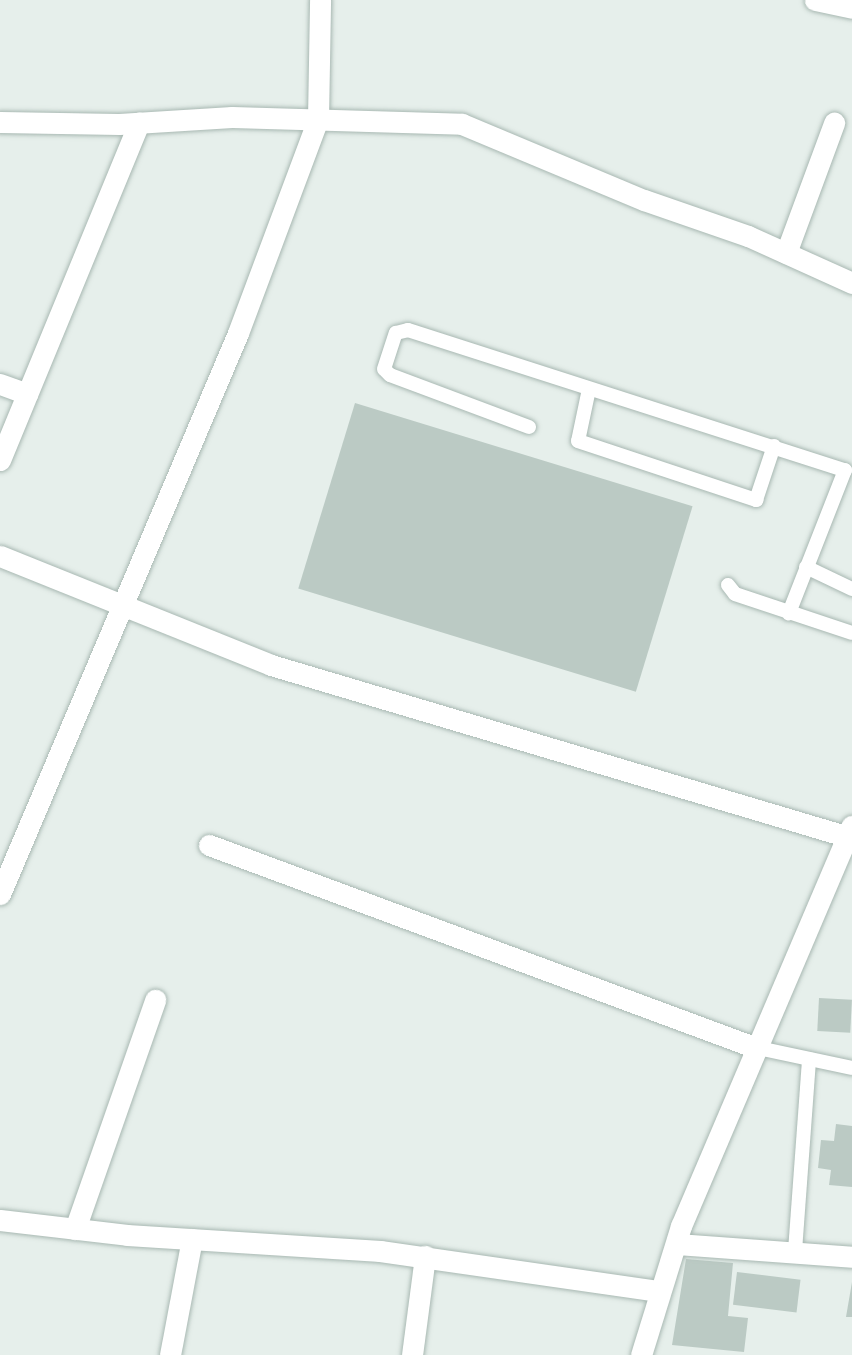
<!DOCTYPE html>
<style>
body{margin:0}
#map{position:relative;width:852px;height:1355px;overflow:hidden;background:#e6efeb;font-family:"IBM Plex Sans",sans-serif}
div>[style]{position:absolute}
.building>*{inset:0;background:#bbcac4;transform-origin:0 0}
.roads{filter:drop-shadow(0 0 2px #a8b8b2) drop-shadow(0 0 2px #a8b8b2)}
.service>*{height:14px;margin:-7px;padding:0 7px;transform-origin:7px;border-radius:7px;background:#fff}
.minor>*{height:21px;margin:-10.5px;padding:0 10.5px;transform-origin:10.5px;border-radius:10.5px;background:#fff}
.secondary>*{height:21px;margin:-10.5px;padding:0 10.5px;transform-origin:10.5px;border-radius:10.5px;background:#fff}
span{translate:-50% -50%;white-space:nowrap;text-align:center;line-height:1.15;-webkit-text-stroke:7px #f7fbf9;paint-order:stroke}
</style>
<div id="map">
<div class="building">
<i style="left:355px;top:403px;width:353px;height:194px;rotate:17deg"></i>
<i style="left:819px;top:998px;width:33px;height:33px;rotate:3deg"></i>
<i style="clip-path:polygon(836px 1124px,852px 1126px,852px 1187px,829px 1185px,831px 1170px,818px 1168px,821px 1140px,834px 1141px)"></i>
<i style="clip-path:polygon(686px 1259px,733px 1263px,728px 1316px,748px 1318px,744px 1352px,672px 1345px)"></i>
<i style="left:737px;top:1272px;width:64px;height:33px;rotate:7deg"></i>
<i style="clip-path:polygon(852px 1282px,852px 1317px,846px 1317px)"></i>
</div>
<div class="roads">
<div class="service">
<i style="left:589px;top:389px;width:53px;rotate:101.9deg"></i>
<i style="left:578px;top:441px;width:188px;rotate:18.3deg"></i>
<i style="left:756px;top:500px;width:57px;rotate:-71.6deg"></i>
<i style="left:529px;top:427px;width:148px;rotate:-159.5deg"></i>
<i style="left:390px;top:375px;width:8px;rotate:-135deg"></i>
<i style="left:384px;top:369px;width:38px;rotate:-72deg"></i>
<i style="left:396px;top:333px;width:12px;rotate:-14deg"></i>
<i style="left:408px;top:330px;width:459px;rotate:17.8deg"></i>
<i style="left:845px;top:470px;width:154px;rotate:111.4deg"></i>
<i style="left:806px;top:567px;width:51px;rotate:25.6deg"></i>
<i style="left:728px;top:585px;width:11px;rotate:52deg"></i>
<i style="left:735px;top:594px;width:123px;rotate:18.4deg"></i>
<i style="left:754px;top:1047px;width:100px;rotate:12.1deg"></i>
<i style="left:795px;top:1251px;width:192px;rotate:-85.8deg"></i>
</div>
<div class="minor">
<i style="left:815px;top:0;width:38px;rotate:12deg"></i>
<i style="left:0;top:122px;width:119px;rotate:1deg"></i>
<i style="left:119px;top:124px;width:113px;rotate:-3.5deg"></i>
<i style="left:232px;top:117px;width:230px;rotate:1.7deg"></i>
<i style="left:462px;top:124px;width:197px;rotate:22.7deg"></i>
<i style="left:644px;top:200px;width:110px;rotate:19.1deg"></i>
<i style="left:748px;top:236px;width:114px;rotate:24.3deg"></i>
<i style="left:786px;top:253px;width:139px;rotate:-69.7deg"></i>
<i style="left:0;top:384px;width:29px;rotate:20deg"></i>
<i style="left:0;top:460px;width:365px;rotate:-67.6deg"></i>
<i style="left:0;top:556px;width:292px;rotate:21.9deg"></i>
<i style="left:271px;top:665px;width:606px;rotate:16.58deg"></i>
<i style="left:209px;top:845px;width:581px;rotate:20.34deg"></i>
<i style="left:0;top:894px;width:609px;rotate:-67.01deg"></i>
<i style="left:238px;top:333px;width:228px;rotate:-69.5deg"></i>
<i style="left:318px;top:119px;width:119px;rotate:-89deg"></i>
<i style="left:0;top:1220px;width:128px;rotate:6.7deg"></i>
<i style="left:127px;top:1235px;width:254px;rotate:3.6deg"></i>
<i style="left:380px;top:1251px;width:282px;rotate:8.2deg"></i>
<i style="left:75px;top:1229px;width:243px;rotate:-70.7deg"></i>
<i style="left:677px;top:1244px;width:175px;rotate:4.2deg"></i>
<i style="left:170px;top:1355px;width:118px;rotate:-79.3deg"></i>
<i style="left:412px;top:1355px;width:100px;rotate:-82.5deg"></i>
</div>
<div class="secondary">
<i style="left:641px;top:1355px;width:135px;rotate:-72.8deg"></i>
<i style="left:681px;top:1226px;width:435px;rotate:-66.9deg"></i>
</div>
</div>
</div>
